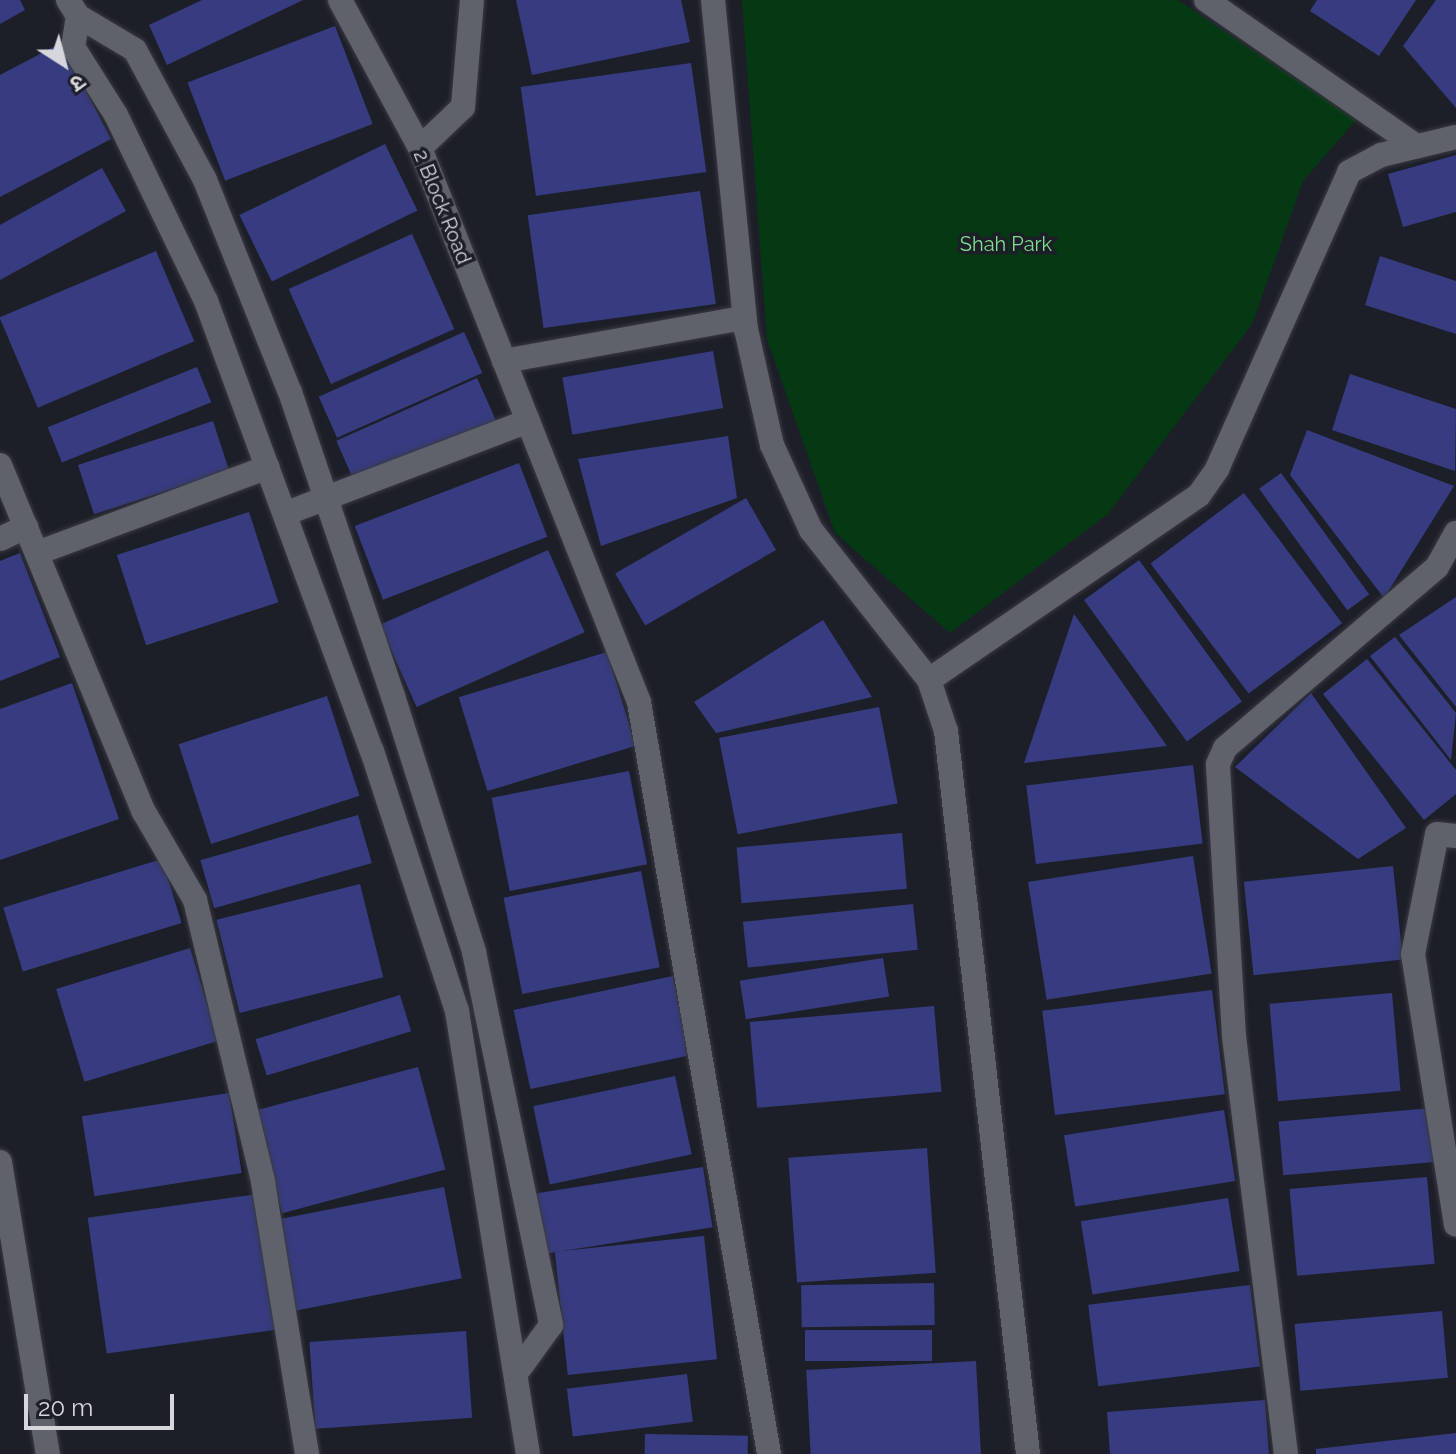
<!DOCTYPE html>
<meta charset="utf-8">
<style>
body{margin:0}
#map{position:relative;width:1456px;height:1454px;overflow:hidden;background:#1d1f28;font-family:Raleway,"Noto Sans Devanagari",sans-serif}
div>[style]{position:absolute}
.green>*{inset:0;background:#053914}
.building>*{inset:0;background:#373c81;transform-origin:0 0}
.roads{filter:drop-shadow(0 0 2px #393a41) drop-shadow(0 0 2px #393a41)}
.minor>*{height:24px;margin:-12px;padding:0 12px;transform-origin:12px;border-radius:12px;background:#5f616b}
span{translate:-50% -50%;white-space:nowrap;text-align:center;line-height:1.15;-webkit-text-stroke:7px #1d1f28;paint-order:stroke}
.street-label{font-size:20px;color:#d6d7dd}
.park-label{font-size:20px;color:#7fde8f}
.north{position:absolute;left:24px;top:24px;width:80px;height:80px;-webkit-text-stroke:6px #1d1f28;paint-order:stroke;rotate:144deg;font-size:22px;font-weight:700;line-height:32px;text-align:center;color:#d6d7dd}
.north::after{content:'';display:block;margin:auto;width:28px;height:36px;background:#d6d7dd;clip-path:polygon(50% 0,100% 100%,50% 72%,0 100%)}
.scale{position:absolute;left:24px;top:1394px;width:150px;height:36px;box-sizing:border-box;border:4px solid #d6d7dd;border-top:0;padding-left:10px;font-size:24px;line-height:28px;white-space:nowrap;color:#d6d7dd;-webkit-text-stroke:6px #1d1f28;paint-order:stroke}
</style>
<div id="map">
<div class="green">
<i style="clip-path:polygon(742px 0,1178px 0,1356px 120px,1303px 181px,1252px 324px,1108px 514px,950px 633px,835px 533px,767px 339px)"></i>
</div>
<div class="building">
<i style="clip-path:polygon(0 0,20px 0,25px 10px,0 24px)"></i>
<i style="clip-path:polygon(202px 0,303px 0,167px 65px,149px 25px)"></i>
<i style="clip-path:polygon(516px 0,681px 0,690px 42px,532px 75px)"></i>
<i style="clip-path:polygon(1317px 0,1416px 0,1379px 56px,1310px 11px)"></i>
<i style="clip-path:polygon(1436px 0,1456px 0,1456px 108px,1403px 46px)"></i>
<i style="left:335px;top:26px;width:105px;height:158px;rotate:69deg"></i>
<i style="clip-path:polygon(61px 43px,111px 139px,0 197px,0 75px)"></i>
<i style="left:691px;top:63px;width:110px;height:172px;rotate:82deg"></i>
<i style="left:385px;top:144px;width:74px;height:162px;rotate:64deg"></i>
<i style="clip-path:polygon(1456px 155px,1456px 212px,1403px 227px,1388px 174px)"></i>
<i style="clip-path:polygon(102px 168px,126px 211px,0 280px,0 225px)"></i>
<i style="left:700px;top:191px;width:114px;height:174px;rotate:82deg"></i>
<i style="left:412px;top:234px;width:104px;height:135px;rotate:66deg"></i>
<i style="left:156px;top:251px;width:98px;height:170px;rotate:67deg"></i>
<i style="clip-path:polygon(1380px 256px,1456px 281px,1456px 334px,1365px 305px)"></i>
<i style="left:464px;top:332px;width:45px;height:159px;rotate:66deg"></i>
<i style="left:713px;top:351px;width:58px;height:153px;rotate:80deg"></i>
<i style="left:197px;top:367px;width:38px;height:161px;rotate:68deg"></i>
<i style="clip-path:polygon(1350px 374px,1456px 409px,1455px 471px,1332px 430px)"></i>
<i style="left:477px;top:378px;width:49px;height:154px;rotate:66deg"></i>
<i style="left:213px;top:421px;width:52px;height:142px;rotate:72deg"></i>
<i style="clip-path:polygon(1307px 430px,1454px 486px,1384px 598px,1290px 475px)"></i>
<i style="clip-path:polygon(728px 436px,737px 498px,601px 546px,578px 459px)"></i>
<i style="left:519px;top:463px;width:79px;height:176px;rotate:69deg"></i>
<i style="left:1281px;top:473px;width:150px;height:27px;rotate:54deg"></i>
<i style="left:1244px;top:493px;width:163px;height:117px;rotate:53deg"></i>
<i style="left:746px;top:498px;width:60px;height:151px;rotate:60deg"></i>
<i style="left:249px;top:512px;width:95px;height:139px;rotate:72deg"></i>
<i style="left:548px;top:550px;width:90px;height:184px;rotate:66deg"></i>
<i style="clip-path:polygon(20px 553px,60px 657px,0 681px,0 561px)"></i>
<i style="left:1139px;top:560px;width:175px;height:68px;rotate:54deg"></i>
<i style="clip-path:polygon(1456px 597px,1456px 707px,1399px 635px)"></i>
<i style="clip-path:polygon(1074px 614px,1167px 746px,1024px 763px)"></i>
<i style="clip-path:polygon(823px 620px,872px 697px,716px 733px,694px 702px)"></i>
<i style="clip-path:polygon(1395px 637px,1456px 713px,1451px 760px,1370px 656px)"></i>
<i style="left:607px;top:652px;width:98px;height:155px;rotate:73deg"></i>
<i style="clip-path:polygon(1367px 659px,1456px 770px,1456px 794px,1424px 820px,1323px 694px)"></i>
<i style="clip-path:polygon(72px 683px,119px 819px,0 860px,0 709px)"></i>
<i style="clip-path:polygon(1311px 693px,1406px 828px,1358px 859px,1235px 767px)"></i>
<i style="left:327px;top:696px;width:105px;height:156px;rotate:72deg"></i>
<i style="left:879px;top:707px;width:98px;height:163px;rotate:79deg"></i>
<i style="left:1193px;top:765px;width:79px;height:168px;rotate:83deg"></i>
<i style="left:629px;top:771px;width:95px;height:140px;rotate:79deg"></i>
<i style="left:358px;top:815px;width:50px;height:164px;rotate:74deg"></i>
<i style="left:902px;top:833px;width:56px;height:166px;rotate:85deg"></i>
<i style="left:1193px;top:856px;width:119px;height:167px;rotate:81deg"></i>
<i style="left:162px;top:859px;width:67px;height:166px;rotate:73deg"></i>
<i style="left:1393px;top:866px;width:94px;height:150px;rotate:84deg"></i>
<i style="left:641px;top:871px;width:98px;height:140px;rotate:79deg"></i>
<i style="left:360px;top:884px;width:96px;height:148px;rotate:76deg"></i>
<i style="left:913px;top:904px;width:46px;height:171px;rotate:84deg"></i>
<i style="left:190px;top:948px;width:97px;height:140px;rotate:73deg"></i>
<i style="left:883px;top:958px;width:39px;height:145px;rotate:81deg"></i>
<i style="left:673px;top:976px;width:81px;height:163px;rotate:78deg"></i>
<i style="left:1212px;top:990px;width:105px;height:171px;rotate:83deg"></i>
<i style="left:1392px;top:993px;width:98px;height:123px;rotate:85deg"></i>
<i style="left:400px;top:995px;width:38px;height:151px;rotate:73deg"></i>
<i style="left:934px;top:1006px;width:86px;height:185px;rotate:85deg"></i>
<i style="left:418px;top:1067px;width:106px;height:169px;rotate:75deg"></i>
<i style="left:675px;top:1076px;width:80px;height:145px;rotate:78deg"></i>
<i style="left:229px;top:1093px;width:81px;height:149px;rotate:81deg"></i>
<i style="left:1432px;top:1108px;width:54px;height:154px;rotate:85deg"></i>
<i style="left:1224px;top:1110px;width:72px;height:162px;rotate:81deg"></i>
<i style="left:927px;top:1148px;width:125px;height:139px;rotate:86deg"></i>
<i style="left:703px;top:1167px;width:61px;height:173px;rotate:81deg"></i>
<i style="left:1427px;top:1177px;width:87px;height:138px;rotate:85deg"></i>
<i style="left:444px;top:1187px;width:93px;height:171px;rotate:79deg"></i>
<i style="left:257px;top:1194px;width:137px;height:171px;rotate:82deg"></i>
<i style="left:1228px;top:1198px;width:74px;height:149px;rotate:81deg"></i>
<i style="left:704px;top:1236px;width:124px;height:150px;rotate:84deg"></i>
<i style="left:934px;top:1283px;width:42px;height:133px;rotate:89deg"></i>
<i style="left:1250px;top:1285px;width:82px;height:163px;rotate:83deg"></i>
<i style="left:1442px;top:1311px;width:67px;height:148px;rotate:85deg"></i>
<i style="left:932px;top:1330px;width:31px;height:127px;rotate:90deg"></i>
<i style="left:466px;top:1331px;width:87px;height:157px;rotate:86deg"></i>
<i style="left:976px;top:1361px;width:93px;height:170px;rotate:87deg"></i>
<i style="left:687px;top:1374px;width:48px;height:121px;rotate:83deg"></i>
<i style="clip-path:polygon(1265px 1400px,1269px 1454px,1110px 1454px,1107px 1412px)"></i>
<i style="clip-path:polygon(1456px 1433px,1456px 1454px,1316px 1454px,1316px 1449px)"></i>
<i style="left:645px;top:1434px;width:103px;height:20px;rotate:1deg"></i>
</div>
<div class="roads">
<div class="minor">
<i style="left:68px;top:0;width:19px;rotate:58deg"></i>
<i style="left:78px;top:16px;width:31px;rotate:99deg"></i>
<i style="left:73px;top:47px;width:80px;rotate:57.7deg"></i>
<i style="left:116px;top:115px;width:207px;rotate:64.2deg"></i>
<i style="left:206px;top:301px;width:480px;rotate:69.8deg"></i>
<i style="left:372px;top:751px;width:274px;rotate:71.9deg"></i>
<i style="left:457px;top:1011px;width:449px;rotate:80.9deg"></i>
<i style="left:340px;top:0;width:168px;rotate:61.6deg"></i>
<i style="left:420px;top:148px;width:596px;rotate:68.43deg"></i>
<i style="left:639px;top:702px;width:763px;rotate:80.19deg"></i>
<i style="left:713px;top:0;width:331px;rotate:84.3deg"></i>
<i style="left:746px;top:329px;width:119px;rotate:77.4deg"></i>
<i style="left:772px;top:445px;width:94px;rotate:65.4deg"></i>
<i style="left:811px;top:530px;width:191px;rotate:51.8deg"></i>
<i style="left:929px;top:680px;width:54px;rotate:71.6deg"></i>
<i style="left:946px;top:731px;width:728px;rotate:83.53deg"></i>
<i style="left:1206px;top:0;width:256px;rotate:34.8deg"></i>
<i style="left:78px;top:16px;width:66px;rotate:30.8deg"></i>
<i style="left:135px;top:50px;width:148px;rotate:61.7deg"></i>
<i style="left:205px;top:180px;width:228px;rotate:68.2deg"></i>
<i style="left:290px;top:392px;width:321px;rotate:71.3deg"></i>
<i style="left:393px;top:696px;width:269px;rotate:72.4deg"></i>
<i style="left:474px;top:952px;width:381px;rotate:78.3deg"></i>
<i style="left:551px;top:1325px;width:53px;rotate:125.8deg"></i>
<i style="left:420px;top:148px;width:59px;rotate:-43.6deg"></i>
<i style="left:463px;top:107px;width:107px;rotate:-85.2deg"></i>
<i style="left:504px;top:361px;width:244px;rotate:-10.2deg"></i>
<i style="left:0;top:465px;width:376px;rotate:67.5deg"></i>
<i style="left:144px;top:812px;width:102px;rotate:59.9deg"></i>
<i style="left:195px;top:900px;width:290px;rotate:76.4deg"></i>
<i style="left:263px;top:1182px;width:276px;rotate:80.8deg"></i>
<i style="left:287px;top:513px;width:258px;rotate:-20.9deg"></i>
<i style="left:0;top:539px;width:29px;rotate:-25deg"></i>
<i style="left:37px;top:553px;width:246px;rotate:-20.4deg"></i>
<i style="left:929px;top:680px;width:327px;rotate:-34.4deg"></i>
<i style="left:1199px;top:495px;width:32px;rotate:-55deg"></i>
<i style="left:1217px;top:469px;width:325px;rotate:-66deg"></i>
<i style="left:1349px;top:172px;width:36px;rotate:-28deg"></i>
<i style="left:1381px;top:155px;width:77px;rotate:-13.5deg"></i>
<i style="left:1456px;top:836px;width:19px;rotate:-174deg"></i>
<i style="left:1437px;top:834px;width:122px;rotate:101.3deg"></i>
<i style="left:1413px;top:954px;width:274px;rotate:81deg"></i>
<i style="left:0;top:1162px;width:296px;rotate:80.7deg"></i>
<i style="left:1286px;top:1454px;width:421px;rotate:-97.1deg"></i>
<i style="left:1234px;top:1036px;width:272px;rotate:-93.4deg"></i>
<i style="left:1218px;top:764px;width:17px;rotate:-66deg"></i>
<i style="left:1225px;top:748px;width:279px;rotate:-40.5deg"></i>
<i style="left:1437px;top:567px;width:39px;rotate:-61deg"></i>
</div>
</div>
<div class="street-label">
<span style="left:442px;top:207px;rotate:68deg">2 Block Road</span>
</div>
<div class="park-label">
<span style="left:1006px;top:244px">Shah Park</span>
</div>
<div class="north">उ</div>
<div class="scale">20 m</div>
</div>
